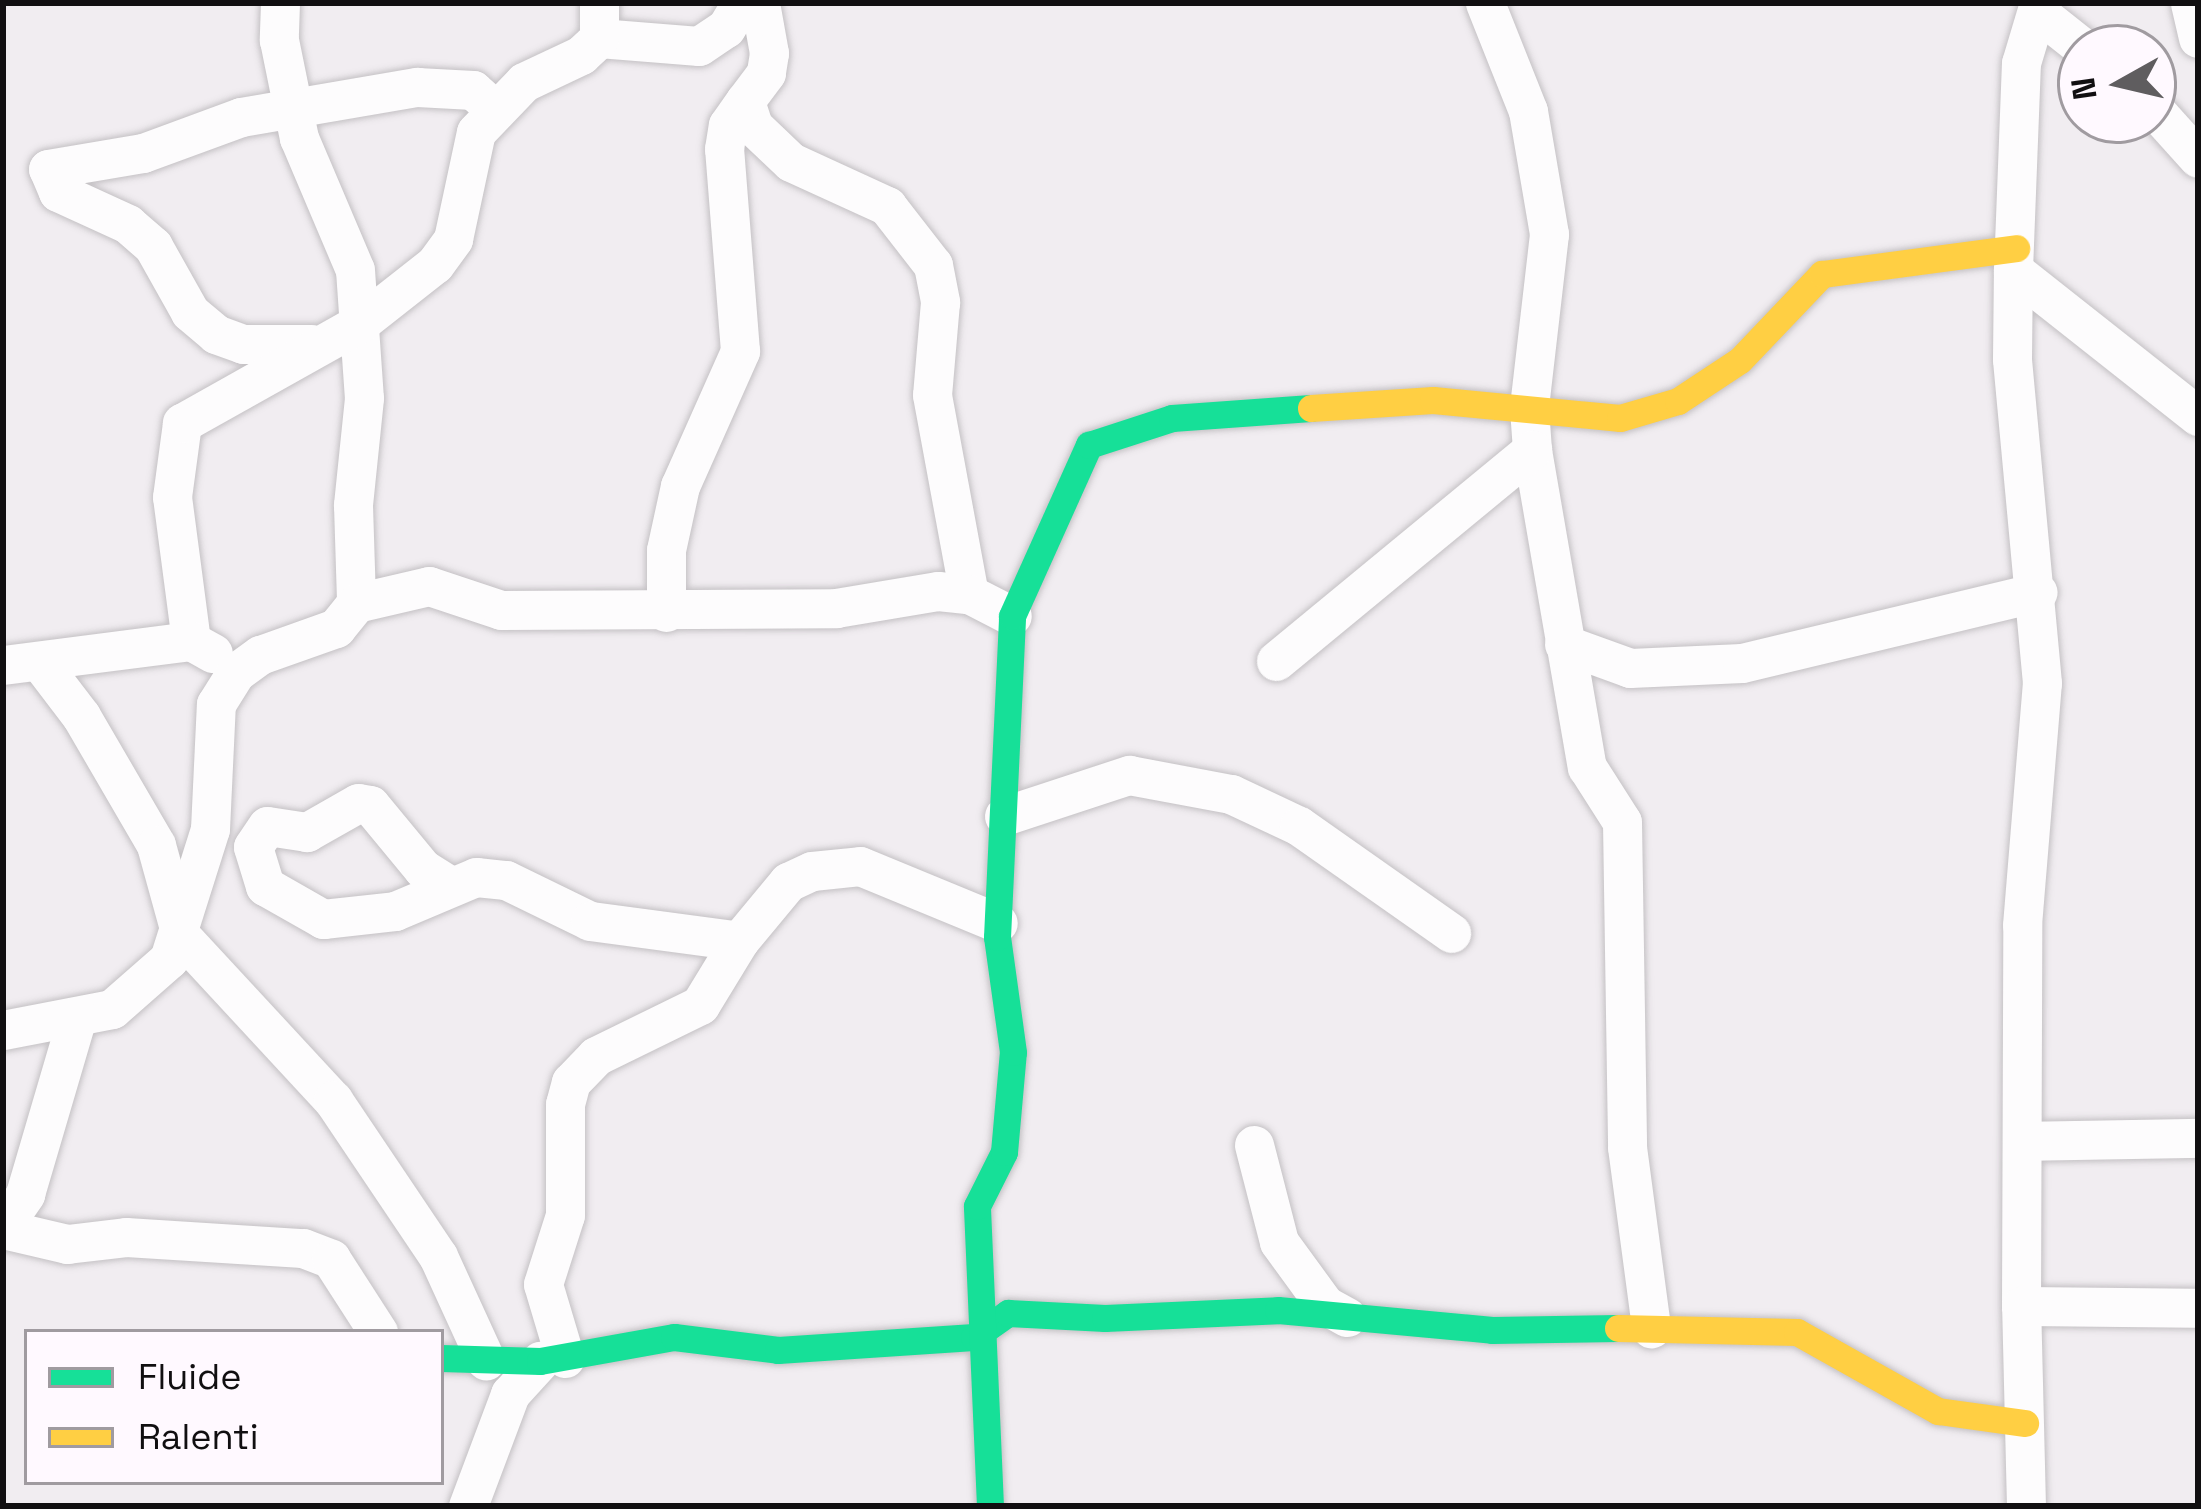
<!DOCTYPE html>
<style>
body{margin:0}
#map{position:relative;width:2201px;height:1509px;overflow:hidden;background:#f1edf1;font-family:"Space Grotesk",sans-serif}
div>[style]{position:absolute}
.roads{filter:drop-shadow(0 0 3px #c4c1c4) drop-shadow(0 0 3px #c4c1c4)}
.street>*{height:39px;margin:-19.5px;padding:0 19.5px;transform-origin:19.5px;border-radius:19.5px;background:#fdfcfd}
.fast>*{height:27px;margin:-13.5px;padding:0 13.5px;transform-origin:13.5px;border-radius:13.5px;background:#16e098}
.slow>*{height:27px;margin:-13.5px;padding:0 13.5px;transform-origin:13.5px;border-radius:13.5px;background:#ffcf43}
span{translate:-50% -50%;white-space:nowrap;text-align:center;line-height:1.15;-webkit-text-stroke:9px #fff9ff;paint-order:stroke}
.frame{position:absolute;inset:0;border:6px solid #110f11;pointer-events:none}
.legend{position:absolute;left:24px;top:1329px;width:420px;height:156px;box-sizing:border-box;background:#fff9ff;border:3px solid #a09ba0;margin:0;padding:15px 21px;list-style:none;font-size:36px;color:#110f11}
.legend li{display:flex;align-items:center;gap:24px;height:60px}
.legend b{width:60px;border:3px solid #a09ba0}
.north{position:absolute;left:2057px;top:24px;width:120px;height:120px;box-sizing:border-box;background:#fff9ff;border:3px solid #a09ba0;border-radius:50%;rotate:262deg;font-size:33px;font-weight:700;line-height:48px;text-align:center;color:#110f11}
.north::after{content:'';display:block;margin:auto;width:42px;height:54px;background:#5f5d5f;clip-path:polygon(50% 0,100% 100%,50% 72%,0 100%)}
</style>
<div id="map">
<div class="roads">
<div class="street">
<i style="left:280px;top:3px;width:37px;rotate:92deg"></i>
<i style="left:279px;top:40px;width:100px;rotate:78.5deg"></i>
<i style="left:299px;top:138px;width:143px;rotate:67deg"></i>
<i style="left:355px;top:270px;width:128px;rotate:86deg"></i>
<i style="left:364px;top:398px;width:108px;rotate:95.9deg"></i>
<i style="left:353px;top:505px;width:98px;rotate:88.2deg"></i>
<i style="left:760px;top:3px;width:51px;rotate:79.8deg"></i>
<i style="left:769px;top:53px;width:20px;rotate:99deg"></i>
<i style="left:766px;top:73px;width:35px;rotate:127deg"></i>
<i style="left:745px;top:101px;width:26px;rotate:72deg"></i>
<i style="left:753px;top:126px;width:52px;rotate:43.5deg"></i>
<i style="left:791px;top:162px;width:106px;rotate:24.6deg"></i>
<i style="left:887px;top:206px;width:75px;rotate:52.1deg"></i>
<i style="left:933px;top:265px;width:38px;rotate:79deg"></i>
<i style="left:940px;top:302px;width:93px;rotate:94.9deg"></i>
<i style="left:932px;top:395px;width:202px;rotate:79.5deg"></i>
<i style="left:1485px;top:3px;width:116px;rotate:68.3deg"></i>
<i style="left:1528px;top:111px;width:125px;rotate:80.3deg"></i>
<i style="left:1549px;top:234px;width:175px;rotate:96.6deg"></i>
<i style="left:1529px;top:408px;width:42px;rotate:85.9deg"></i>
<i style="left:1532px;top:450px;width:322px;rotate:80.2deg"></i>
<i style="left:1587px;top:767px;width:65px;rotate:57.5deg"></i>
<i style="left:1622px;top:822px;width:325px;rotate:89.1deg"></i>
<i style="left:1627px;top:1147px;width:183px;rotate:82.4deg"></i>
<i style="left:2190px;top:3px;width:36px;rotate:77deg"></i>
<i style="left:2039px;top:13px;width:56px;rotate:38.5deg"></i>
<i style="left:599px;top:38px;width:100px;rotate:4.6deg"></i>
<i style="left:699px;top:46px;width:32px;rotate:-34deg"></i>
<i style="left:726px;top:28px;width:29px;rotate:-59deg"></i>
<i style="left:2153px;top:108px;width:67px;rotate:48deg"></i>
<i style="left:2013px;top:270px;width:236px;rotate:38.3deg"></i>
<i style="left:311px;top:344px;width:68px;rotate:180deg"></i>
<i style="left:243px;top:344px;width:29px;rotate:-160deg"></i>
<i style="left:216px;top:334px;width:34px;rotate:-140deg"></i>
<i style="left:190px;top:312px;width:76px;rotate:-119.3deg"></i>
<i style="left:153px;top:246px;width:33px;rotate:-139deg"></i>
<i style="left:128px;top:224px;width:77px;rotate:-155.4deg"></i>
<i style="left:58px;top:192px;width:25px;rotate:-113deg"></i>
<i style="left:48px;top:169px;width:96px;rotate:-9.6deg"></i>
<i style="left:143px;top:153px;width:104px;rotate:-20.2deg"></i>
<i style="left:241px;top:117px;width:179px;rotate:-9.7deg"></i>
<i style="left:417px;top:87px;width:56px;rotate:3.1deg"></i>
<i style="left:473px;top:90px;width:28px;rotate:42deg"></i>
<i style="left:666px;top:612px;width:62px;rotate:-90deg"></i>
<i style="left:666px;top:550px;width:66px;rotate:-77.7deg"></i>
<i style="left:680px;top:486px;width:148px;rotate:-66deg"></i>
<i style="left:740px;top:351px;width:203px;rotate:-94.5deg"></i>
<i style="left:724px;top:149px;width:24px;rotate:-81deg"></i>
<i style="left:728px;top:125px;width:29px;rotate:-55deg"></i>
<i style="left:191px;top:641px;width:145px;rotate:-97.5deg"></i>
<i style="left:172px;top:497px;width:75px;rotate:-82.3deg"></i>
<i style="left:182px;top:423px;width:204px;rotate:-29.3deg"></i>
<i style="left:360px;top:323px;width:95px;rotate:-38.2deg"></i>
<i style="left:435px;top:264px;width:31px;rotate:-54deg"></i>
<i style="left:453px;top:239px;width:109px;rotate:-77.9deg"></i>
<i style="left:476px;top:132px;width:69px;rotate:-46.2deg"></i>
<i style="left:524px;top:82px;width:63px;rotate:-25.3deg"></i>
<i style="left:581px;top:55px;width:25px;rotate:-43deg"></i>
<i style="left:599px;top:38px;width:35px;rotate:-90deg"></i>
<i style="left:1564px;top:644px;width:70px;rotate:20deg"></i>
<i style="left:1630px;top:668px;width:112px;rotate:-2.6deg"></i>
<i style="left:1742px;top:663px;width:304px;rotate:-13.5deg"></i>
<i style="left:39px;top:661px;width:69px;rotate:52.6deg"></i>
<i style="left:81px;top:716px;width:149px;rotate:59.8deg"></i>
<i style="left:156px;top:845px;width:94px;rotate:74.6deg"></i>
<i style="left:181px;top:936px;width:224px;rotate:47.2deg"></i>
<i style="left:333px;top:1100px;width:188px;rotate:56.1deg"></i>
<i style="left:438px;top:1256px;width:115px;rotate:65.4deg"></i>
<i style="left:1276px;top:661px;width:332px;rotate:-39.5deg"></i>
<i style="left:3px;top:665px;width:190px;rotate:-7.3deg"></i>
<i style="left:191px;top:641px;width:25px;rotate:29deg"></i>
<i style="left:1004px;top:816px;width:132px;rotate:-18.2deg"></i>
<i style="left:1129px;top:775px;width:104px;rotate:10.6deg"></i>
<i style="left:1231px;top:794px;width:75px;rotate:25.2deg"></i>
<i style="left:1299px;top:826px;width:186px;rotate:35.1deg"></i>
<i style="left:449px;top:885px;width:31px;rotate:-148deg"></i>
<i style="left:423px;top:869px;width:83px;rotate:-129.6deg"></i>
<i style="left:370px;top:805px;width:12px;rotate:-171deg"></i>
<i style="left:358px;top:803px;width:59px;rotate:150.4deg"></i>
<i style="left:307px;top:832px;width:40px;rotate:-171.5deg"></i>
<i style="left:267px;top:826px;width:25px;rotate:124deg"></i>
<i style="left:253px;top:847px;width:41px;rotate:72.9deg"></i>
<i style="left:265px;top:886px;width:67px;rotate:29.6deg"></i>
<i style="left:323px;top:919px;width:72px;rotate:-6.3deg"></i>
<i style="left:395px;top:911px;width:88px;rotate:-22.8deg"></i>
<i style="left:476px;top:877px;width:30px;rotate:6deg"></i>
<i style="left:506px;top:880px;width:93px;rotate:26deg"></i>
<i style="left:590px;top:921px;width:150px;rotate:7.6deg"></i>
<i style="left:3px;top:1030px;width:111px;rotate:-10.9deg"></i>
<i style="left:112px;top:1009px;width:76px;rotate:-41.3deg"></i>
<i style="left:169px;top:959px;width:136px;rotate:-72.5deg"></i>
<i style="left:210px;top:829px;width:125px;rotate:-87.3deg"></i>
<i style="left:216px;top:704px;width:36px;rotate:-58deg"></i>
<i style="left:235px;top:673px;width:31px;rotate:-36deg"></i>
<i style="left:260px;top:655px;width:81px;rotate:-19.6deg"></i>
<i style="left:336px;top:628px;width:32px;rotate:-51deg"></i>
<i style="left:356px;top:603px;width:75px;rotate:-13.1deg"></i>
<i style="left:429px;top:586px;width:76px;rotate:18.4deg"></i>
<i style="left:501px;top:610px;width:335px;rotate:-0.3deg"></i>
<i style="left:836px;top:608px;width:103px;rotate:-9.5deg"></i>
<i style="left:938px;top:591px;width:31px;rotate:6deg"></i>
<i style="left:969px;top:594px;width:48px;rotate:27.1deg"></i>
<i style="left:2023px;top:1141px;width:175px;rotate:-1deg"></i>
<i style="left:1254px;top:1145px;width:100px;rotate:75.5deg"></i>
<i style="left:1279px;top:1242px;width:78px;rotate:53.9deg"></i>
<i style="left:1325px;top:1305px;width:25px;rotate:29deg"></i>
<i style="left:3px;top:1226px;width:39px;rotate:-55deg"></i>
<i style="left:25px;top:1194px;width:180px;rotate:-73.6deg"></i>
<i style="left:3px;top:1229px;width:66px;rotate:13.2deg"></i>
<i style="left:67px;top:1244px;width:59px;rotate:-6.8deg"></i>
<i style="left:126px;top:1237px;width:177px;rotate:3.6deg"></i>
<i style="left:303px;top:1248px;width:30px;rotate:21deg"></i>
<i style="left:331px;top:1259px;width:87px;rotate:57.2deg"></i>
<i style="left:2021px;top:1306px;width:381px;rotate:-89.8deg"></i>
<i style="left:2022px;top:925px;width:243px;rotate:-85.3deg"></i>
<i style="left:2042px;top:683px;width:325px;rotate:-95.3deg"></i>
<i style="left:2012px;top:359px;width:89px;rotate:-89.4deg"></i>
<i style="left:2013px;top:270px;width:207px;rotate:-87.8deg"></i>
<i style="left:2021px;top:63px;width:63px;rotate:-73.3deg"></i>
<i style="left:565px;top:1358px;width:77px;rotate:-106.6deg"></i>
<i style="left:543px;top:1284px;width:72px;rotate:-72.3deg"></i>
<i style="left:565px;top:1215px;width:111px;rotate:-90deg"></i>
<i style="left:565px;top:1104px;width:23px;rotate:-75deg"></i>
<i style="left:571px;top:1082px;width:36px;rotate:-46deg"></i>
<i style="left:596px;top:1056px;width:116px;rotate:-26.1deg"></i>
<i style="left:700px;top:1005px;width:75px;rotate:-58.6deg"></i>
<i style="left:739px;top:941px;width:77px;rotate:-50.3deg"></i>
<i style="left:788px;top:882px;width:26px;rotate:-25deg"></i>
<i style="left:812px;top:871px;width:48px;rotate:-5.9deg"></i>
<i style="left:860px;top:866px;width:149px;rotate:22.4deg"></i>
<i style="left:468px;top:1506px;width:120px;rotate:-69.4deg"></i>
<i style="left:510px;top:1394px;width:45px;rotate:-47.7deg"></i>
<i style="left:2026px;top:1506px;width:200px;rotate:-91.4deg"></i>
<i style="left:2021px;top:1306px;width:177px;rotate:0.6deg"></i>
</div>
<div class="fast">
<i style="left:441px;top:1358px;width:99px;rotate:1.7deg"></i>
<i style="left:540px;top:1361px;width:136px;rotate:-10.2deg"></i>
<i style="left:674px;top:1337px;width:105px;rotate:7.1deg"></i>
<i style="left:778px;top:1350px;width:196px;rotate:-3.8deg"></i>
<i style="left:974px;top:1337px;width:42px;rotate:-35.2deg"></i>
<i style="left:1008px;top:1313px;width:97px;rotate:3deg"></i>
<i style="left:1105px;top:1318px;width:173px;rotate:-2.6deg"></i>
<i style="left:1278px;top:1310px;width:215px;rotate:5.3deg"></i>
<i style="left:1492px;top:1330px;width:126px;rotate:-0.9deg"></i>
<i style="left:990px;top:1506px;width:300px;rotate:-92.5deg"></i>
<i style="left:977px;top:1206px;width:60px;rotate:-63.4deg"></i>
<i style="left:1004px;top:1152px;width:100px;rotate:-84.9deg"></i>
<i style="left:1013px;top:1052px;width:116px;rotate:-97.9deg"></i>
<i style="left:997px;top:937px;width:321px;rotate:-87.3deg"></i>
<i style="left:1012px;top:616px;width:188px;rotate:-65.8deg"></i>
<i style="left:1089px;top:445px;width:87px;rotate:-18deg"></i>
<i style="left:1172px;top:418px;width:139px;rotate:-4.1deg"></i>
</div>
<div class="slow">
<i style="left:1311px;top:408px;width:122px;rotate:-3.8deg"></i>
<i style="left:1433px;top:400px;width:188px;rotate:5.5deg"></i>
<i style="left:1620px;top:418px;width:60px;rotate:-16.3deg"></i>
<i style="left:1678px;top:401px;width:74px;rotate:-33.5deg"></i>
<i style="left:1740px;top:360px;width:119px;rotate:-46.4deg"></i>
<i style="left:1822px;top:274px;width:196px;rotate:-7.6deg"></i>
<i style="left:1618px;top:1328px;width:179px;rotate:1.3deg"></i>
<i style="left:1797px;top:1332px;width:162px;rotate:29.3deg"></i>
<i style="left:1938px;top:1411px;width:88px;rotate:7.9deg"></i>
</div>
</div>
<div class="frame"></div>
<ul class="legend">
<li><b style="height:15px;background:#16e098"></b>Fluide</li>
<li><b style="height:15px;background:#ffcf43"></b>Ralenti</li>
</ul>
<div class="north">N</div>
</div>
